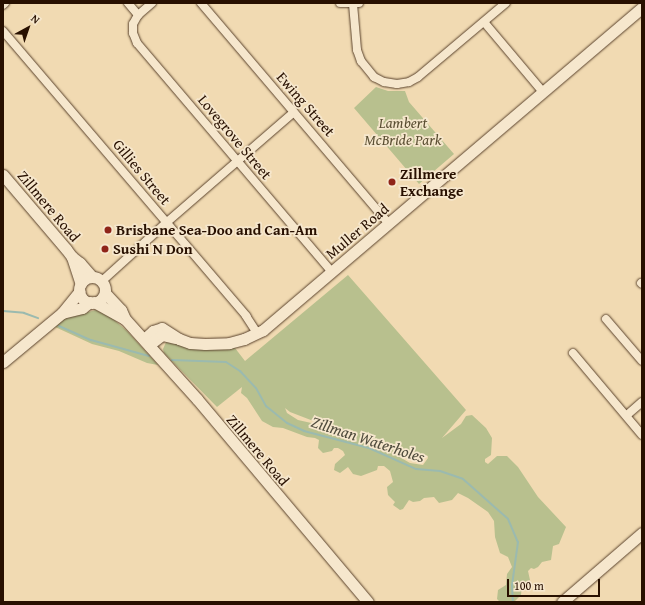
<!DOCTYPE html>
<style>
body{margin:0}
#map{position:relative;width:645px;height:605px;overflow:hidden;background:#f1dab2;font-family:"Gentium Book Plus",serif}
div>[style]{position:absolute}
.green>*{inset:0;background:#b8c08e}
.stream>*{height:2px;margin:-1px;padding:0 1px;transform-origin:1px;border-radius:1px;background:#9bbaaf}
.roads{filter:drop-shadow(0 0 1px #5a422c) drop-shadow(0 0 1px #5a422c)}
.street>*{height:8px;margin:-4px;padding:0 4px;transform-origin:4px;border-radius:4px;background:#f6e7cd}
.secondary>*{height:11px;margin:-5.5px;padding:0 5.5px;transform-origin:5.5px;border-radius:5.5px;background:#f6e7cd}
.secondary>.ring{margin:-5.5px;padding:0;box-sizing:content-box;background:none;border:11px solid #f6e7cd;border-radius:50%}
.dots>*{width:11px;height:11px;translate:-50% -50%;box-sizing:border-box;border:2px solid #f6e7cd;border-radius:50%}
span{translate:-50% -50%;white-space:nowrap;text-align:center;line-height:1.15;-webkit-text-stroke:3.5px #f6e7cd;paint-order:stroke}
.street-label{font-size:15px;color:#281000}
.park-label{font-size:15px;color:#5a4e32;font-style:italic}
.poi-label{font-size:15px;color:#281000;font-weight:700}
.left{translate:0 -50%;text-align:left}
.water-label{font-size:16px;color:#504c3d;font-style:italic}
.frame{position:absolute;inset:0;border:4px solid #281000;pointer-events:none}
.north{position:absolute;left:8px;top:8px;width:40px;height:40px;-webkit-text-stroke:3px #f6e7cd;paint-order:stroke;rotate:40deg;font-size:11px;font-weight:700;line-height:16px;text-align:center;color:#281000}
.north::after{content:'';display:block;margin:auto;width:14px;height:18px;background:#281000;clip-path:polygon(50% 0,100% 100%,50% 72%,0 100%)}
.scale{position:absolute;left:507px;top:579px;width:93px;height:18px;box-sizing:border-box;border:2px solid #281000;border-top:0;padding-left:5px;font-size:12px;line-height:14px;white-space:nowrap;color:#281000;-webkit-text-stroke:3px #f6e7cd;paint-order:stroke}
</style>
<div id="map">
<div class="green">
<i style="clip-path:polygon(376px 87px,388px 91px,405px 91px,409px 102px,454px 154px,419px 184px,354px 108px)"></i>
<i style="clip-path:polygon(evenodd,348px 275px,466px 410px,442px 438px,461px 424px,466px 416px,472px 415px,486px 428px,492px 438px,491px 455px,485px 459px,485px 462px,488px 464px,497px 456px,507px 456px,518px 467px,538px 497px,566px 527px,559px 544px,553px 546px,551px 560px,542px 562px,538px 567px,534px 569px,531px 568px,528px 571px,530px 580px,522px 584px,521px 595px,514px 602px,500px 602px,497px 599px,498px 590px,506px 585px,507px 574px,512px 567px,508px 557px,500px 553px,495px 537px,494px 521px,488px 512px,468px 498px,458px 493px,452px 500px,439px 503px,434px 497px,424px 498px,420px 501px,413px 502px,409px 500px,403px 509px,400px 510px,393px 505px,395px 502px,388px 495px,387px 487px,393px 482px,390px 471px,384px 466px,378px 466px,377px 470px,361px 476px,353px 474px,348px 467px,340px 473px,334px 470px,335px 464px,345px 455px,343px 451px,338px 448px,334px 448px,332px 451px,323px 453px,318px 448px,319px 440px,315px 438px,307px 437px,283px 428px,273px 427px,262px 421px,247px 398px,241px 393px,242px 387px,217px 407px,164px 353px,163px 349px,167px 340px,216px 349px,235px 348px,245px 361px,348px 275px,285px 408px,290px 412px,329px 427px,298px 420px,287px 413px,285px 408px,348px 275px,389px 451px,420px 462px,427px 455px,428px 458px,423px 465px,410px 463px,389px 451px)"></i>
<i style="clip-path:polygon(96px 310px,112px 318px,127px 331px,158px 365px,147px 363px,119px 351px,92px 344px,53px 326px,66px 318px)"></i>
</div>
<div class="stream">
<i style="left:3px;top:311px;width:21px;rotate:5deg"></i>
<i style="left:24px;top:313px;width:15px;rotate:20deg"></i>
<i style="left:59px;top:326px;width:35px;rotate:24deg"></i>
<i style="left:91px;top:340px;width:60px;rotate:15.4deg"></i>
<i style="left:172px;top:360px;width:54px;rotate:2.1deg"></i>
<i style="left:226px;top:362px;width:17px;rotate:33deg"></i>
<i style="left:240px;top:371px;width:23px;rotate:47deg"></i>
<i style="left:256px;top:388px;width:21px;rotate:61deg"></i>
<i style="left:266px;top:406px;width:27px;rotate:39deg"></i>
<i style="left:287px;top:423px;width:19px;rotate:25deg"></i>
<i style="left:304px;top:431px;width:67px;rotate:14.7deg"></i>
<i style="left:369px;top:448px;width:51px;rotate:24.1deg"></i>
<i style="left:416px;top:469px;width:24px;rotate:5deg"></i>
<i style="left:440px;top:471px;width:24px;rotate:19deg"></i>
<i style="left:463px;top:479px;width:60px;rotate:41.6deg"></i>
<i style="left:508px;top:519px;width:25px;rotate:67deg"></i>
<i style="left:518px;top:542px;width:43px;rotate:97.9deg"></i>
<i style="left:512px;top:585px;width:17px;rotate:87deg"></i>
</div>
<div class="roads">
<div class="street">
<i style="left:128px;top:3px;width:16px;rotate:50deg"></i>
<i style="left:152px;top:3px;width:18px;rotate:139deg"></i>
<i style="left:138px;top:15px;width:10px;rotate:119deg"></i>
<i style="left:133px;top:24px;width:9px;rotate:90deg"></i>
<i style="left:133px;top:33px;width:11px;rotate:68deg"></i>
<i style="left:137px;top:43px;width:301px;rotate:49.6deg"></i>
<i style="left:201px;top:3px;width:290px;rotate:49.6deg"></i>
<i style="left:340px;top:3px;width:19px"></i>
<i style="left:353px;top:4px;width:46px;rotate:85deg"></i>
<i style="left:357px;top:50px;width:12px;rotate:70deg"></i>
<i style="left:361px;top:61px;width:21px;rotate:51deg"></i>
<i style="left:374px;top:77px;width:11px;rotate:27deg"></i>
<i style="left:384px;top:82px;width:13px;rotate:9deg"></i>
<i style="left:397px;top:84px;width:12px;rotate:-9deg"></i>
<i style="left:409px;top:82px;width:10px;rotate:-29deg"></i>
<i style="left:418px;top:77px;width:115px;rotate:-40.1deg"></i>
<i style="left:3px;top:5px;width:3px;rotate:-45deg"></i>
<i style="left:484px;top:22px;width:92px;rotate:49.9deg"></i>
<i style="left:3px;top:31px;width:375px;rotate:49.5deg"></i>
<i style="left:246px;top:316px;width:20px;rotate:57deg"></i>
<i style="left:102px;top:281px;width:86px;rotate:-42.2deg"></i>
<i style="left:166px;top:223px;width:169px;rotate:-40.9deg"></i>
<i style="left:641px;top:283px;width:1px;rotate:45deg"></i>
<i style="left:606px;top:319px;width:55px;rotate:49.4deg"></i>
<i style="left:573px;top:353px;width:107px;rotate:49.9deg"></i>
<i style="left:627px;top:415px;width:20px;rotate:-41deg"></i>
</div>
<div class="secondary">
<i style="left:3px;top:175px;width:97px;rotate:49.6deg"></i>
<i style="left:66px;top:249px;width:10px;rotate:53deg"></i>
<i style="left:72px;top:257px;width:28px;rotate:72deg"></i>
<i style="left:72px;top:257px;width:10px;rotate:37deg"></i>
<i style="left:80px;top:263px;width:18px;rotate:49deg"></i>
<i class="ring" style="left:79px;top:277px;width:15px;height:15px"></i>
<i style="left:105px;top:293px;width:23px;rotate:47deg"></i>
<i style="left:121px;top:310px;width:10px;rotate:66deg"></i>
<i style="left:125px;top:319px;width:108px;rotate:48deg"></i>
<i style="left:197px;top:399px;width:265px;rotate:49.9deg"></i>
<i style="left:94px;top:302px;width:35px;rotate:29deg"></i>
<i style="left:62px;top:313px;width:28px;rotate:-51deg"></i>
<i style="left:144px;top:339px;width:12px;rotate:-42deg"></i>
<i style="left:153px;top:331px;width:9px;rotate:-18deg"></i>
<i style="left:162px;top:328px;width:20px;rotate:33deg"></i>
<i style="left:179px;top:339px;width:12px;rotate:20deg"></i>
<i style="left:190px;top:343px;width:15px;rotate:4deg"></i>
<i style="left:205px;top:344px;width:24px;rotate:-2deg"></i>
<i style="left:229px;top:343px;width:16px;rotate:-15deg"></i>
<i style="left:244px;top:339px;width:21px;rotate:-25deg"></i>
<i style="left:263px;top:330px;width:497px;rotate:-40.4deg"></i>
<i style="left:149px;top:345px;width:16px;rotate:-38deg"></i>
<i style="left:162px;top:335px;width:13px;rotate:13deg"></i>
<i style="left:3px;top:362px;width:77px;rotate:-39.7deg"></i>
<i style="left:62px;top:313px;width:21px;rotate:-14deg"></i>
<i style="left:82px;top:308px;width:10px;rotate:-37deg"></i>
<i style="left:562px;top:602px;width:106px;rotate:-40.8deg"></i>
</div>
</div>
<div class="dots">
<i style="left:392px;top:182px;background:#8f2418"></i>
<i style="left:108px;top:230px;background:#8f2418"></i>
<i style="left:105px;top:249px;background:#8f2418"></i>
</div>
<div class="street-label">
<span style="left:306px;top:104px;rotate:49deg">Ewing Street</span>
<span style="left:235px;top:137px;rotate:50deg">Lovegrove Street</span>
<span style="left:142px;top:172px;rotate:50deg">Gillies Street</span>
<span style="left:49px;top:206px;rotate:50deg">Zillmere Road</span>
<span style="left:357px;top:231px;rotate:-40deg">Muller Road</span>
<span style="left:258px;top:450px;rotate:50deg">Zillmere Road</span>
</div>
<div class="park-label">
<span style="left:403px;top:131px">Lambert<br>McBride Park</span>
</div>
<div class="poi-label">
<span class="left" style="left:400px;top:182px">Zillmere<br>Exchange</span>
<span class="left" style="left:116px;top:230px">Brisbane Sea-Doo and Can-Am</span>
<span class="left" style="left:113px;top:249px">Sushi N Don</span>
</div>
<div class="water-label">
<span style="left:368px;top:439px;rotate:18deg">Zillman Waterholes</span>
</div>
<div class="frame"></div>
<div class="north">N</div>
<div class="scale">100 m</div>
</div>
